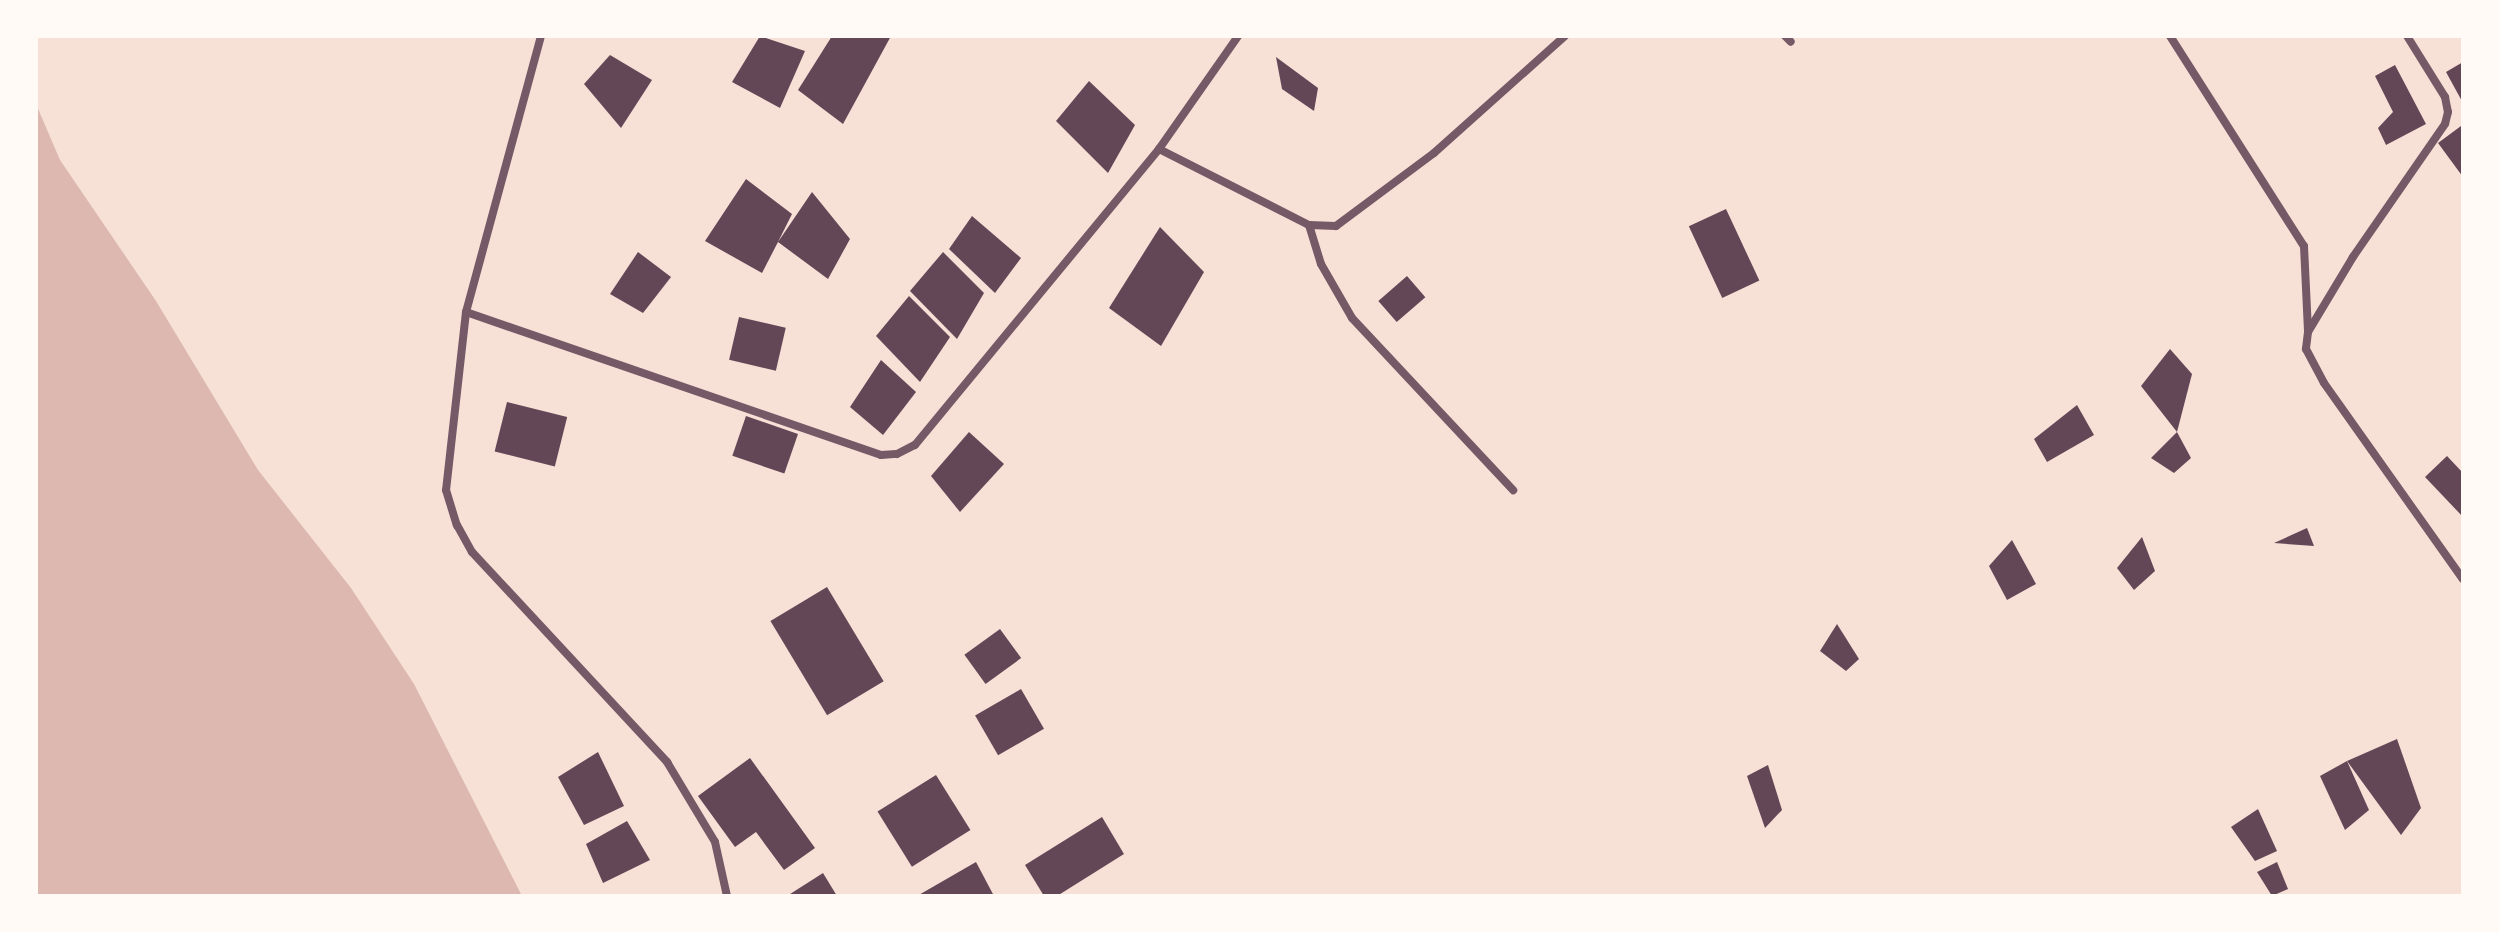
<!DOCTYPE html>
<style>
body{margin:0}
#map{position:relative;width:2499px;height:932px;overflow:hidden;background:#f7e1d7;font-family:"Sofia Sans Condensed",sans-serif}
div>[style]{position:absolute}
.water>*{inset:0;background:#dcb8b0}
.building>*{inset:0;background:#644757;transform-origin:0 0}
.minor>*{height:8px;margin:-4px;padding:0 4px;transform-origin:4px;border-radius:4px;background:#755966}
span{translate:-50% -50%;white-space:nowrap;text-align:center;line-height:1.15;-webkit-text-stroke:6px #fffaf5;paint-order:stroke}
.frame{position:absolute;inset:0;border:38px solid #fffaf5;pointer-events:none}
</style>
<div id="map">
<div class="water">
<i style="clip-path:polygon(36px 104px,60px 160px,156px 301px,258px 470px,351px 588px,414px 684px,522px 896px,36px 896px)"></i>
</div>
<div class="building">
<i style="clip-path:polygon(760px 36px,805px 51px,780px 108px,732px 82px)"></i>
<i style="clip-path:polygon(832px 36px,891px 36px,843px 124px,798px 90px)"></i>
<i style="clip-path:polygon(610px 55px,652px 80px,621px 128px,584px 84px)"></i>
<i style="clip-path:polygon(1276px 57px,1318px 88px,1314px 111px,1282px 89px)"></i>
<i style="clip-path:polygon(2463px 62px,2463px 103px,2446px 72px)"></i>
<i style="clip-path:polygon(2395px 65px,2426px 124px,2386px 145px,2378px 128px,2393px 112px,2375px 76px)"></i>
<i style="clip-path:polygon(1089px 81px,1135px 125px,1108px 173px,1056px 121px)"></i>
<i style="clip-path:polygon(2461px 126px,2463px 128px,2463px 177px,2438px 143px)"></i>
<i style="clip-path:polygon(746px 179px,792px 214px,778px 242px,812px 192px,850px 239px,828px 279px,778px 242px,762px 273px,705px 241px)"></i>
<i style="left:1726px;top:209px;width:79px;height:41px;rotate:65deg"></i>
<i style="clip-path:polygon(972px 216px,1021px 258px,995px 293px,949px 249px)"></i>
<i style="clip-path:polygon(1160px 227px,1204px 272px,1161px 346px,1109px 308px)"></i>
<i style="clip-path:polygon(638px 252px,671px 277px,643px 313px,610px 294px)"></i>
<i style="clip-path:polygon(943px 252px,984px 293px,957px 339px,910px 291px)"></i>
<i style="left:1407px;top:276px;width:28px;height:38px;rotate:49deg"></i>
<i style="clip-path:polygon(909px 296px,950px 337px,920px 382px,876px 336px)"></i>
<i style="left:739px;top:317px;width:48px;height:44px;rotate:13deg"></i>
<i style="clip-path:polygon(2170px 349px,2192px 374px,2177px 432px,2141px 386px)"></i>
<i style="clip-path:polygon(881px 360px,916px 392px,883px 435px,850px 407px)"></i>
<i style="left:507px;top:402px;width:62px;height:51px;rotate:14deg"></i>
<i style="clip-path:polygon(2077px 405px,2094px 435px,2047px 462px,2034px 439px)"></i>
<i style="left:746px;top:416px;width:55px;height:42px;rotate:19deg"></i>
<i style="clip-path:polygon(969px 432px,1004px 464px,960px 512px,931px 476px)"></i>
<i style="clip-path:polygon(2177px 432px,2191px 458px,2174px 473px,2151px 458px)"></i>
<i style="clip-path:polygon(2447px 456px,2463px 473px,2463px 517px,2425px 477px)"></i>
<i style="clip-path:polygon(2307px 528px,2314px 546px,2274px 543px)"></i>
<i style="clip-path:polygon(2142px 537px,2155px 571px,2134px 590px,2117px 568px)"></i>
<i style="clip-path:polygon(2012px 540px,2036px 584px,2007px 600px,1989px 566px)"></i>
<i style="left:827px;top:587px;width:110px;height:66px;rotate:59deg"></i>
<i style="clip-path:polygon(1837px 624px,1859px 659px,1846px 671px,1820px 651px)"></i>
<i style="left:1000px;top:629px;width:36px;height:44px;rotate:54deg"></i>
<i style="left:1021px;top:689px;width:46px;height:53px;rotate:60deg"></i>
<i style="clip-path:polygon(2397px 739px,2421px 808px,2401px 835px,2347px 761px)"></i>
<i style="clip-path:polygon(598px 752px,624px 806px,584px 825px,558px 777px)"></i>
<i style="clip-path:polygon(750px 758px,815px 848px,784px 870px,756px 832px,735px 847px,698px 796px)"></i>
<i style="clip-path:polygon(2347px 761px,2369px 810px,2345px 830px,2320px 776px)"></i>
<i style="clip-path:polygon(1768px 765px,1782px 810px,1765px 828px,1747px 776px)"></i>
<i style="left:936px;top:775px;width:65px;height:69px;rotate:58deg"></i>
<i style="clip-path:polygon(2258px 809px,2277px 851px,2255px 861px,2231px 827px)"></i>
<i style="clip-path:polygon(1102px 817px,1124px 854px,1057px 896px,1044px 896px,1025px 865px)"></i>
<i style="clip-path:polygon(627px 821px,650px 860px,603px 883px,586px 844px)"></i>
<i style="clip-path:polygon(976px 862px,994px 896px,917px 896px)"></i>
<i style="clip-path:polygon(2277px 862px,2288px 889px,2272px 896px,2257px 872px)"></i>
<i style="clip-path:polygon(823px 873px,837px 896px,787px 896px)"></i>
</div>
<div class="minor">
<i style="left:541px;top:36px;width:286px;rotate:105.2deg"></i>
<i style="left:466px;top:312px;width:179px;rotate:96.4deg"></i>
<i style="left:446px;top:490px;width:37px;rotate:73deg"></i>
<i style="left:457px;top:525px;width:31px;rotate:61deg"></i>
<i style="left:472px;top:552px;width:287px;rotate:47.1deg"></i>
<i style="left:667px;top:762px;width:93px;rotate:59deg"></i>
<i style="left:715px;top:842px;width:55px;rotate:77.5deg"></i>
<i style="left:1785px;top:36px;width:8px;rotate:45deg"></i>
<i style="left:2170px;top:36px;width:249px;rotate:57.5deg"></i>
<i style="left:2304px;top:246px;width:86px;rotate:87.3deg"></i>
<i style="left:2407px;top:36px;width:72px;rotate:58.1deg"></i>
<i style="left:2445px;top:97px;width:15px;rotate:79deg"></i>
<i style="left:2448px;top:112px;width:12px;rotate:104deg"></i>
<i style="left:2445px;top:124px;width:162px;rotate:124.7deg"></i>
<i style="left:2353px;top:257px;width:87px;rotate:121deg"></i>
<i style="left:2308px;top:332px;width:17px;rotate:97deg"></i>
<i style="left:2306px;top:349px;width:38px;rotate:62deg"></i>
<i style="left:2324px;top:383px;width:240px;rotate:54.7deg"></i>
<i style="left:1159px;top:149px;width:168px;rotate:26.9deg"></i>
<i style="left:1309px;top:225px;width:27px;rotate:2deg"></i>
<i style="left:1336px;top:226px;width:122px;rotate:-36.7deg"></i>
<i style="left:1434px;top:153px;width:176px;rotate:-41.8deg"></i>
<i style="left:1309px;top:225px;width:41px;rotate:72.9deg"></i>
<i style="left:1321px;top:264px;width:62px;rotate:60.1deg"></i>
<i style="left:1352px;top:318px;width:236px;rotate:46.9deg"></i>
<i style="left:466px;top:312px;width:439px;rotate:19deg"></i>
<i style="left:881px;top:455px;width:16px;rotate:-4deg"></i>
<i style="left:897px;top:454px;width:20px;rotate:-27deg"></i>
<i style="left:915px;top:445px;width:384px;rotate:-50.5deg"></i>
<i style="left:1159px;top:149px;width:138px;rotate:-55deg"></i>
</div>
<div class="frame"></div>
</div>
